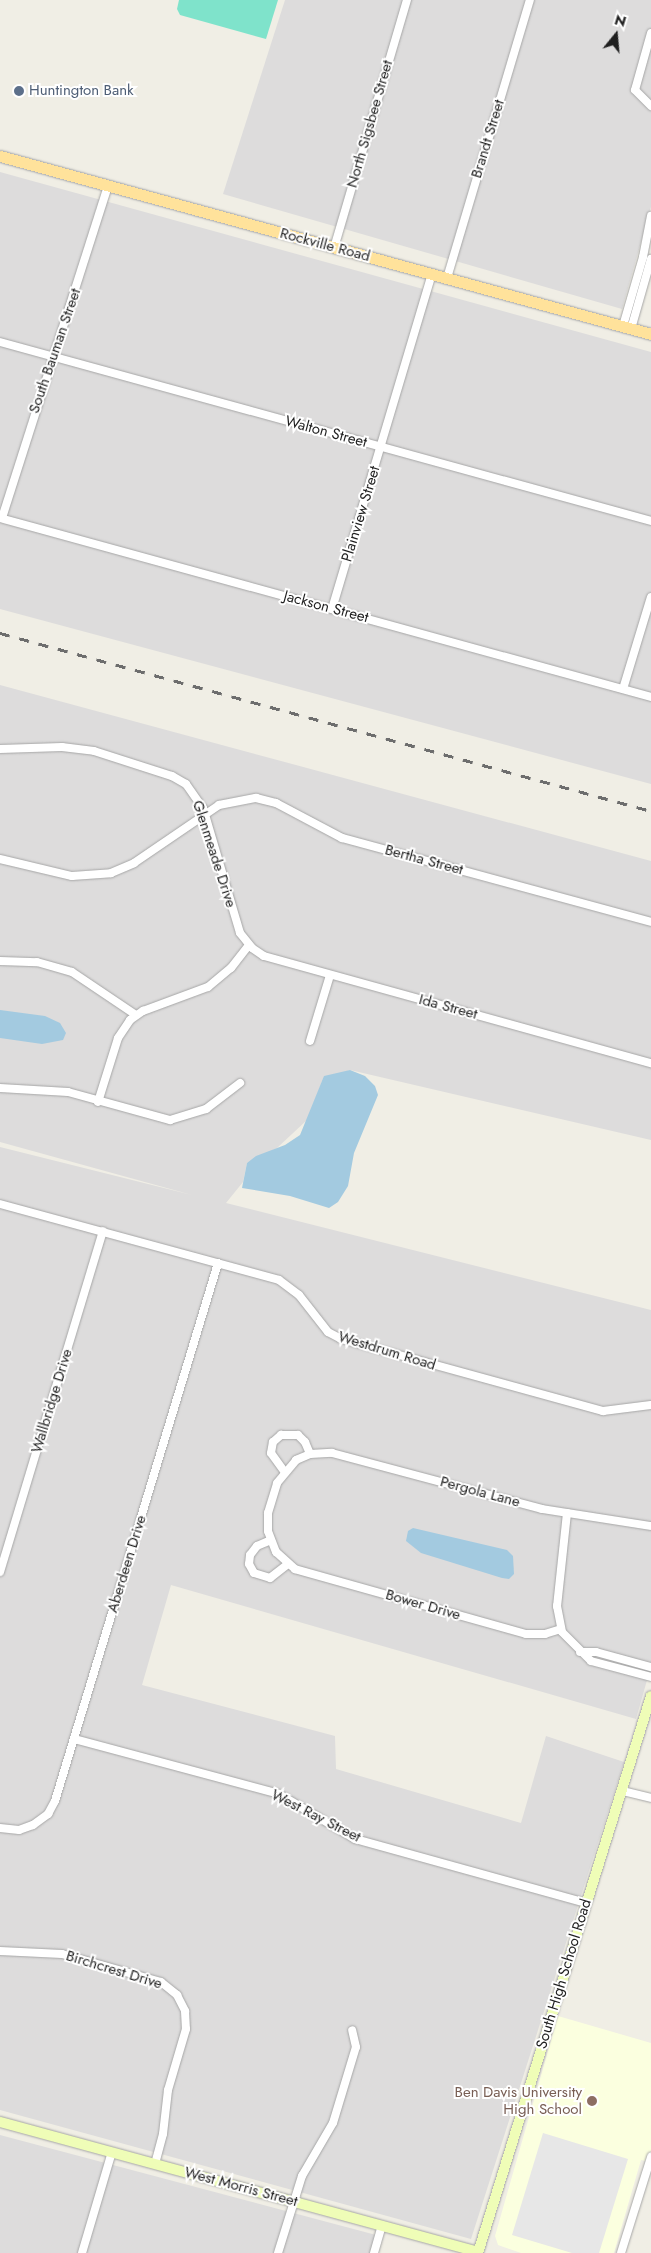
<!DOCTYPE html>
<style>
body{margin:0}
#map{position:relative;width:651px;height:2253px;overflow:hidden;background:#f0eee5;font-family:Jost,sans-serif}
div>[style]{position:absolute}
.residential>*{inset:0;background:#dddcdc}
.education>*{inset:0;background:#fbffdf}
.pitch>*{inset:0;background:#7fe3cb}
.parking>*{inset:0;background:#e7e7e7}
.water>*{inset:0;background:#a3cae0}
.roads{filter:drop-shadow(0 0 1px #a6a6a6) drop-shadow(0 0 1px #a6a6a6)}
.street>*{height:8px;margin:-4px;padding:0 4px;transform-origin:4px;border-radius:4px;background:#fff}
.secondary>*{height:10px;margin:-5px;padding:0 5px;transform-origin:5px;border-radius:5px;background:#effdb7}
.primary>*{height:11px;margin:-5.5px;padding:0 5.5px;transform-origin:5.5px;border-radius:5.5px;background:#ffe29b}
.rail>*{height:2.5px;margin-top:-1.25px;transform-origin:0;background:repeating-linear-gradient(90deg,#6d6d6d 0 10px,transparent 0 20px)}
.dots>*{width:14px;height:14px;translate:-50% -50%;box-sizing:border-box;border:2px solid #fff;border-radius:50%}
span{translate:-50% -50%;white-space:nowrap;text-align:center;line-height:1.15;-webkit-text-stroke:4px #fff;paint-order:stroke}
.service-label{font-size:15px;color:#4e5e75}
.left{translate:0 -50%;text-align:left}
.street-label{font-size:15px;color:#1f1f1f}
.education-label{font-size:15px;color:#785e54}
.right{translate:-100% -50%;text-align:right}
.north{position:absolute;left:591px;top:10px;width:50px;height:50px;-webkit-text-stroke:4px #fff;paint-order:stroke;rotate:17deg;font-size:14px;font-weight:700;line-height:20px;text-align:center;color:#1f1f1f}
.north::after{content:'';display:block;margin:auto;width:18px;height:22px;background:#1f1f1f;clip-path:polygon(50% 0,100% 100%,50% 72%,0 100%)}
</style>
<div id="map">
<div class="residential">
<i style="clip-path:polygon(285px 0,651px 0,651px 207px,622px 309px,223px 194px)"></i>
<i style="clip-path:polygon(0 172px,651px 352px,651px 784px,0 609px)"></i>
<i style="clip-path:polygon(0 685px,651px 861px,651px 1140px,350px 1070px,322px 1082px,307px 1120px,277px 1148px,247px 1163px,243px 1182px,226px 1203px,651px 1310px,651px 1666px,636px 1719px,171px 1585px,142px 1685px,335px 1736px,336px 1769px,521px 1823px,546px 1736px,624px 1762px,471px 2239px,0 2110px,0 1147px,192px 1195px,0 1142px)"></i>
<i style="clip-path:polygon(0 2135px,376px 2235px,370px 2253px,0 2253px)"></i>
</div>
<div class="education">
<i style="clip-path:polygon(558px 2016px,651px 2043px,651px 2162px,641px 2160px,614px 2253px,521px 2253px,498px 2245px,495px 2236px)"></i>
</div>
<div class="pitch">
<i style="clip-path:polygon(179px 0,278px 0,266px 39px,180px 15px,177px 9px)"></i>
</div>
<div class="parking">
<i style="clip-path:polygon(543px 2133px,628px 2159px,599px 2253px,572px 2253px,512px 2235px)"></i>
</div>
<div class="water">
<i style="clip-path:polygon(0 1010px,45px 1016px,60px 1023px,66px 1033px,63px 1040px,42px 1044px,0 1038px)"></i>
<i style="clip-path:polygon(350px 1070px,365px 1076px,375px 1086px,378px 1095px,354px 1153px,348px 1186px,338px 1202px,329px 1208px,290px 1196px,242px 1188px,247px 1163px,256px 1156px,285px 1145px,300px 1135px,324px 1076px)"></i>
<i style="clip-path:polygon(413px 1528px,507px 1550px,513px 1556px,514px 1574px,509px 1579px,502px 1578px,421px 1553px,406px 1541px,408px 1531px)"></i>
</div>
<div class="roads">
<div class="street">
<i style="left:651px;top:33px;width:59px;rotate:105.7deg"></i>
<i style="left:635px;top:90px;width:23px;rotate:45deg"></i>
<i style="left:334px;top:248px;width:259px;rotate:-73.6deg"></i>
<i style="left:447px;top:278px;width:290px;rotate:-73.4deg"></i>
<i style="left:623px;top:326px;width:72px;rotate:-73.8deg"></i>
<i style="left:643px;top:257px;width:42px;rotate:-79deg"></i>
<i style="left:631px;top:329px;width:73px;rotate:-74.1deg"></i>
<i style="left:0;top:342px;width:675px;rotate:15.37deg"></i>
<i style="left:0;top:518px;width:675px;rotate:15.37deg"></i>
<i style="left:2px;top:518px;width:349px;rotate:-72.3deg"></i>
<i style="left:332px;top:609px;width:350px;rotate:-73.4deg"></i>
<i style="left:623px;top:689px;width:96px;rotate:-73.1deg"></i>
<i style="left:0;top:749px;width:62px;rotate:-1.8deg"></i>
<i style="left:62px;top:747px;width:32px;rotate:7deg"></i>
<i style="left:94px;top:751px;width:82px;rotate:17.8deg"></i>
<i style="left:172px;top:776px;width:16px;rotate:30deg"></i>
<i style="left:186px;top:784px;width:29px;rotate:55deg"></i>
<i style="left:203px;top:808px;width:130px;rotate:73.5deg"></i>
<i style="left:240px;top:933px;width:19px;rotate:51deg"></i>
<i style="left:252px;top:948px;width:14px;rotate:34deg"></i>
<i style="left:264px;top:956px;width:402px;rotate:15.5deg"></i>
<i style="left:0;top:859px;width:74px;rotate:13.3deg"></i>
<i style="left:72px;top:876px;width:39px;rotate:-4deg"></i>
<i style="left:111px;top:873px;width:25px;rotate:-23deg"></i>
<i style="left:134px;top:863px;width:103px;rotate:-34.3deg"></i>
<i style="left:219px;top:805px;width:38px;rotate:-11deg"></i>
<i style="left:256px;top:798px;width:21px;rotate:14deg"></i>
<i style="left:276px;top:803px;width:75px;rotate:27.9deg"></i>
<i style="left:342px;top:838px;width:320px;rotate:15.2deg"></i>
<i style="left:0;top:961px;width:37px;rotate:2deg"></i>
<i style="left:37px;top:962px;width:36px;rotate:16deg"></i>
<i style="left:72px;top:972px;width:77px;rotate:33.9deg"></i>
<i style="left:310px;top:1041px;width:69px;rotate:-73.1deg"></i>
<i style="left:0;top:1088px;width:68px;rotate:3.4deg"></i>
<i style="left:68px;top:1092px;width:106px;rotate:15.4deg"></i>
<i style="left:170px;top:1120px;width:38px;rotate:-17deg"></i>
<i style="left:206px;top:1109px;width:43px;rotate:-37.4deg"></i>
<i style="left:98px;top:1102px;width:67px;rotate:-72.6deg"></i>
<i style="left:118px;top:1038px;width:22px;rotate:-56deg"></i>
<i style="left:130px;top:1020px;width:16px;rotate:-35deg"></i>
<i style="left:143px;top:1011px;width:69px;rotate:-20.3deg"></i>
<i style="left:208px;top:987px;width:30px;rotate:-40deg"></i>
<i style="left:231px;top:968px;width:29px;rotate:-52deg"></i>
<i style="left:0;top:1204px;width:289px;rotate:15.2deg"></i>
<i style="left:279px;top:1280px;width:25px;rotate:37deg"></i>
<i style="left:299px;top:1295px;width:47px;rotate:51.9deg"></i>
<i style="left:328px;top:1332px;width:15px;rotate:28deg"></i>
<i style="left:341px;top:1339px;width:272px;rotate:15.4deg"></i>
<i style="left:603px;top:1411px;width:48px;rotate:-7.1deg"></i>
<i style="left:284px;top:1471px;width:22px;rotate:-126deg"></i>
<i style="left:271px;top:1453px;width:11px;rotate:-80deg"></i>
<i style="left:273px;top:1442px;width:11px;rotate:-41deg"></i>
<i style="left:281px;top:1435px;width:17px"></i>
<i style="left:298px;top:1435px;width:10px;rotate:45deg"></i>
<i style="left:305px;top:1442px;width:13px;rotate:67deg"></i>
<i style="left:567px;top:1513px;width:94px;rotate:96.1deg"></i>
<i style="left:557px;top:1606px;width:26px;rotate:79deg"></i>
<i style="left:562px;top:1632px;width:41px;rotate:45deg"></i>
<i style="left:591px;top:1661px;width:62px;rotate:14.9deg"></i>
<i style="left:271px;top:1540px;width:15px;rotate:157deg"></i>
<i style="left:257px;top:1546px;width:11px;rotate:128deg"></i>
<i style="left:250px;top:1555px;width:9px;rotate:96deg"></i>
<i style="left:249px;top:1564px;width:10px;rotate:61deg"></i>
<i style="left:254px;top:1573px;width:17px;rotate:17deg"></i>
<i style="left:270px;top:1578px;width:23px;rotate:-38deg"></i>
<i style="left:0;top:1572px;width:356px;rotate:-73.2deg"></i>
<i style="left:561px;top:1629px;width:17px;rotate:163deg"></i>
<i style="left:545px;top:1634px;width:19px;rotate:180deg"></i>
<i style="left:526px;top:1634px;width:240px;rotate:-164.3deg"></i>
<i style="left:295px;top:1569px;width:25px;rotate:-138deg"></i>
<i style="left:276px;top:1552px;width:22px;rotate:-111deg"></i>
<i style="left:268px;top:1531px;width:18px;rotate:-90deg"></i>
<i style="left:268px;top:1513px;width:31px;rotate:-73deg"></i>
<i style="left:277px;top:1483px;width:30px;rotate:-50deg"></i>
<i style="left:296px;top:1460px;width:15px;rotate:-23deg"></i>
<i style="left:310px;top:1454px;width:22px;rotate:-3deg"></i>
<i style="left:332px;top:1453px;width:217px;rotate:14.9deg"></i>
<i style="left:542px;top:1509px;width:110px;rotate:8.9deg"></i>
<i style="left:580px;top:1652px;width:16px"></i>
<i style="left:596px;top:1652px;width:57px;rotate:15.3deg"></i>
<i style="left:74px;top:1739px;width:212px;rotate:15deg"></i>
<i style="left:279px;top:1794px;width:88px;rotate:30.6deg"></i>
<i style="left:355px;top:1839px;width:240px;rotate:15.5deg"></i>
<i style="left:623px;top:1791px;width:29px;rotate:14deg"></i>
<i style="left:0;top:1828px;width:19px;rotate:6deg"></i>
<i style="left:19px;top:1830px;width:15px;rotate:-20deg"></i>
<i style="left:33px;top:1825px;width:19px;rotate:-36deg"></i>
<i style="left:48px;top:1814px;width:15px;rotate:-62deg"></i>
<i style="left:55px;top:1801px;width:562px;rotate:-73.14deg"></i>
<i style="left:0;top:1951px;width:62px;rotate:2.8deg"></i>
<i style="left:62px;top:1954px;width:103px;rotate:15.8deg"></i>
<i style="left:161px;top:1982px;width:21px;rotate:39deg"></i>
<i style="left:177px;top:1995px;width:18px;rotate:63deg"></i>
<i style="left:185px;top:2011px;width:18px;rotate:87deg"></i>
<i style="left:186px;top:2029px;width:64px;rotate:106.4deg"></i>
<i style="left:168px;top:2090px;width:44px;rotate:96.5deg"></i>
<i style="left:163px;top:2134px;width:31px;rotate:105deg"></i>
<i style="left:82px;top:2253px;width:105px;rotate:-73.5deg"></i>
<i style="left:278px;top:2253px;width:81px;rotate:-72.7deg"></i>
<i style="left:302px;top:2176px;width:61px;rotate:-59.7deg"></i>
<i style="left:333px;top:2123px;width:79px;rotate:-73.2deg"></i>
<i style="left:356px;top:2047px;width:17px;rotate:-103deg"></i>
<i style="left:374px;top:2253px;width:29px;rotate:-74deg"></i>
<i style="left:621px;top:2253px;width:101px;rotate:-72.6deg"></i>
</div>
<div class="secondary">
<i style="left:0;top:2122px;width:495px;rotate:15.2deg"></i>
<i style="left:478px;top:2253px;width:583px;rotate:-72.75deg"></i>
</div>
<div class="primary">
<i style="left:0;top:156px;width:675px;rotate:15.29deg"></i>
</div>
</div>
<div class="rail">
<i style="left:0;top:633px;width:675px;rotate:15.29deg"></i>
</div>
<div class="dots">
<i style="left:19px;top:91px;background:#5c6f8a"></i>
<i style="left:592px;top:2101px;background:#8d6e63"></i>
</div>
<div class="service-label">
<span class="left" style="left:29px;top:91px">Huntington Bank</span>
</div>
<div class="street-label">
<span style="left:370px;top:124px;rotate:-74deg">North Sigsbee Street</span>
<span style="left:488px;top:139px;rotate:-73deg">Brandt Street</span>
<span style="left:325px;top:245px;rotate:15deg">Rockville Road</span>
<span style="left:55px;top:351px;rotate:-71deg">South Bauman Street</span>
<span style="left:326px;top:432px;rotate:15deg">Walton Street</span>
<span style="left:361px;top:514px;rotate:-73deg">Plainview Street</span>
<span style="left:326px;top:607px;rotate:15deg">Jackson Street</span>
<span style="left:214px;top:854px;rotate:72deg">Glenmeade Drive</span>
<span style="left:424px;top:860px;rotate:15deg">Bertha Street</span>
<span style="left:448px;top:1007px;rotate:15deg">Ida Street</span>
<span style="left:387px;top:1351px;rotate:17deg">Westdrum Road</span>
<span style="left:52px;top:1401px;rotate:-73deg">Wallbridge Drive</span>
<span style="left:480px;top:1492px;rotate:15deg">Pergola Lane</span>
<span style="left:127px;top:1564px;rotate:-73deg">Aberdeen Drive</span>
<span style="left:423px;top:1605px;rotate:16deg">Bower Drive</span>
<span style="left:316px;top:1816px;rotate:27deg">West Ray Street</span>
<span style="left:114px;top:1970px;rotate:17deg">Birchcrest Drive</span>
<span style="left:564px;top:1974px;rotate:-73deg">South High School Road</span>
<span style="left:241px;top:2187px;rotate:15deg">West Morris Street</span>
</div>
<div class="education-label">
<span class="right" style="left:582px;top:2101px">Ben Davis University<br>High School</span>
</div>
<div class="north">N</div>
</div>
